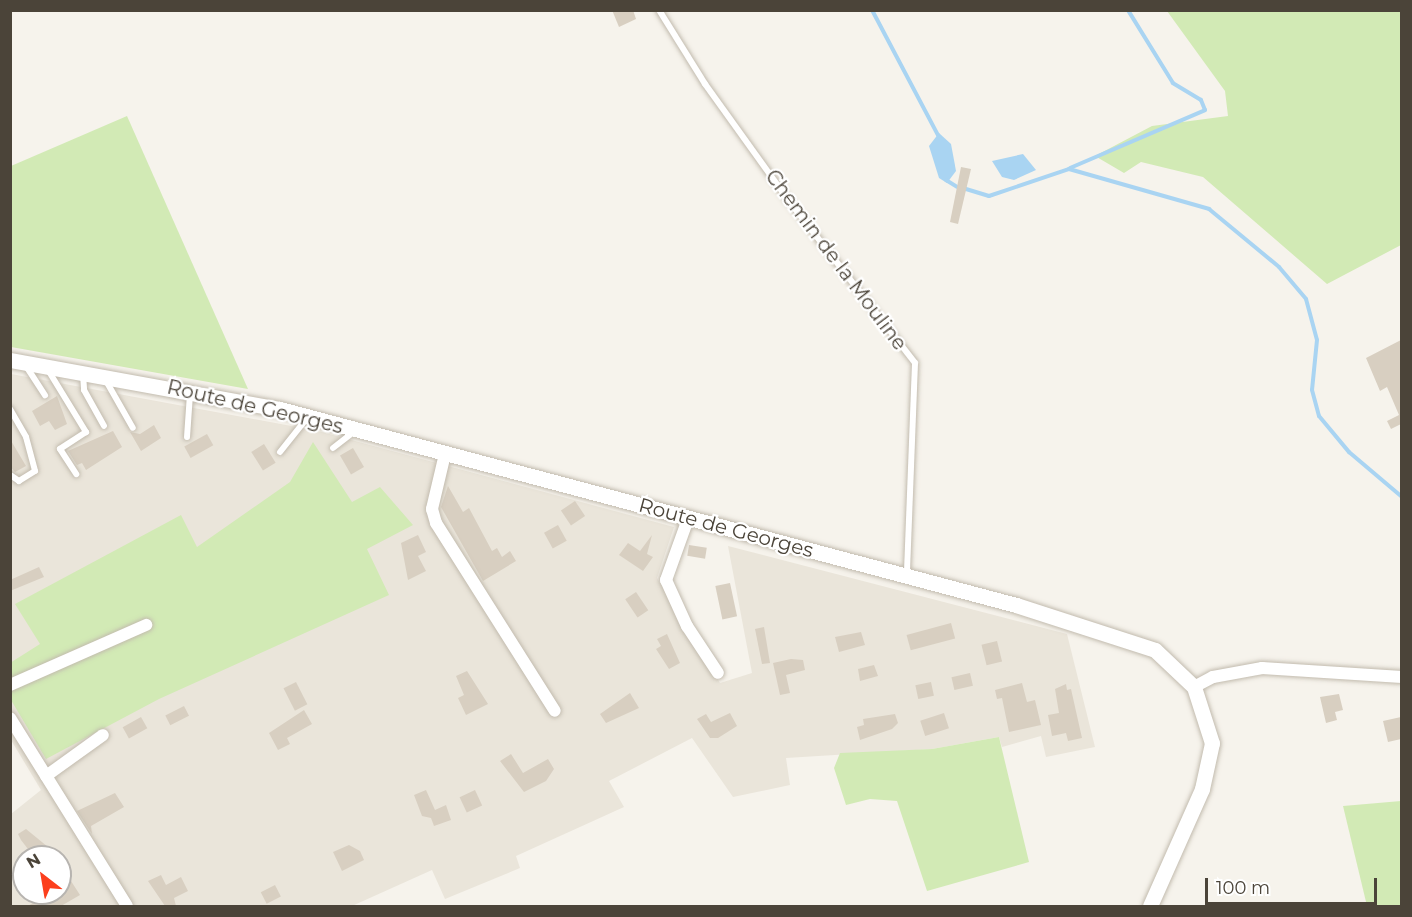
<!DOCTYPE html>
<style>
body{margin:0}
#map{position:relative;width:1412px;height:917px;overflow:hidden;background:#f6f3ec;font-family:Montserrat,sans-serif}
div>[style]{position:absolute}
.residential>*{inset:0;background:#eae5da}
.green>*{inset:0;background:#d2eab5}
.water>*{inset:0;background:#a9d4f2}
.stream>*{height:4px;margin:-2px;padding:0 2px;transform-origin:2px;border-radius:2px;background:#a9d4f2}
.building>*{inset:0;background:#d8cfc1;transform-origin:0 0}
.roads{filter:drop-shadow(0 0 2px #c2bbae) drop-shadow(0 0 2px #c2bbae)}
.service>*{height:6px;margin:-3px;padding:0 3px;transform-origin:3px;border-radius:3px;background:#fff}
.minor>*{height:12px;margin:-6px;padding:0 6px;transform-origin:6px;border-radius:6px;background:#fff}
.tertiary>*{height:15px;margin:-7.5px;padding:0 7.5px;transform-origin:7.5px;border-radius:7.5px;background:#fff}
span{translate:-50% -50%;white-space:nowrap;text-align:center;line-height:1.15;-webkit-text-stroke:4.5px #fff;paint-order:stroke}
.street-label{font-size:20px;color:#4b4439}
.frame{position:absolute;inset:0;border:12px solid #4b4439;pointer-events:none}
.north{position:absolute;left:12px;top:845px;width:60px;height:60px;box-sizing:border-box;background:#fff;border:2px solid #b7b4b0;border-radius:50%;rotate:329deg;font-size:16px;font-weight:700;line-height:24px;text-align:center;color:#4b4439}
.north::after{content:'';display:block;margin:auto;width:21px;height:27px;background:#fc3f1d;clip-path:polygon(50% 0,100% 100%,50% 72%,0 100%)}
.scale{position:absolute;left:1205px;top:878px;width:172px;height:27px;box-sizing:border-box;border:3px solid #4b4439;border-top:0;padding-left:8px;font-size:18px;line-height:21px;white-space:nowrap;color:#4b4439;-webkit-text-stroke:4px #fff;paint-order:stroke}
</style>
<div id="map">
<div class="residential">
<i style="clip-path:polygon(evenodd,11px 374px,318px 431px,674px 527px,657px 578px,720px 683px,752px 673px,728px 546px,1067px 634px,1095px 747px,1046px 757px,1041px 736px,1002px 747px,999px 737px,932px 749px,786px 758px,790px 785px,733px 797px,692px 738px,609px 781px,624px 807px,516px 856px,520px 868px,445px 899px,432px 870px,352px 906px,11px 906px,11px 814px,41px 790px,11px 740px,11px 374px,24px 857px,60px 857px,60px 893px,24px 893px,24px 857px)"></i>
</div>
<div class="green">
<i style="clip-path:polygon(1167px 11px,1401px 11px,1401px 245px,1327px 284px,1203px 177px,1141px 162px,1124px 173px,1095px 156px,1152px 126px,1228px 116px,1225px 91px)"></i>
<i style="clip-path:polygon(127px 116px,248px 389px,11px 347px,11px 166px)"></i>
<i style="clip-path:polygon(313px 442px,352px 502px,380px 487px,413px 525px,367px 549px,389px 595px,159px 699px,46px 759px,11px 700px,10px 663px,40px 644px,15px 604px,181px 515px,197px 547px,290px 482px)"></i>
<i style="clip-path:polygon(999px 737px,1029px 862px,927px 891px,897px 801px,870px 799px,846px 805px,834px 768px,840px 753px,932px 749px)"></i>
<i style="clip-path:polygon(1401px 801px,1401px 906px,1367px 906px,1343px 806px)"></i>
</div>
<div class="water">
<i style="clip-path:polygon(939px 133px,951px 144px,954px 160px,956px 171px,947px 183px,939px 178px,929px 146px)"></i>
<i style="clip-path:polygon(1023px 154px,1036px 170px,1014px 180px,1002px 177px,992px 161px)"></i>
</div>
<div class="stream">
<i style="left:872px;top:10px;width:144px;rotate:62.2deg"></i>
<i style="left:1070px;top:168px;width:147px;rotate:-23.2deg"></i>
<i style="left:1205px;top:110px;width:11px;rotate:-112deg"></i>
<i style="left:1201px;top:100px;width:33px;rotate:-149deg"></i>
<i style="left:1173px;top:83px;width:86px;rotate:-121.7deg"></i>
<i style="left:946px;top:180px;width:13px;rotate:32deg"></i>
<i style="left:966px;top:189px;width:24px;rotate:17deg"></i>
<i style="left:989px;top:196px;width:84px;rotate:-18.6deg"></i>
<i style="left:1069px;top:169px;width:146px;rotate:15.9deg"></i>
<i style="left:1209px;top:209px;width:91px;rotate:39.6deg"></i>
<i style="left:1279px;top:267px;width:42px;rotate:49.8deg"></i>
<i style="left:1306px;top:299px;width:42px;rotate:75deg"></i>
<i style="left:1317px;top:340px;width:50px;rotate:95.7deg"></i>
<i style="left:1312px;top:390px;width:27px;rotate:75deg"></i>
<i style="left:1319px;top:416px;width:47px;rotate:50.2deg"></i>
<i style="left:1349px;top:452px;width:70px;rotate:40.3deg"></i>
</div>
<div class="building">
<i style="clip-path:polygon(612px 10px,633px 10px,636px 19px,619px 27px)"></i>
<i style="clip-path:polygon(961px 167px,971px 169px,958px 224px,950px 222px)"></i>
<i style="clip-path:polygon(1401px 340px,1401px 424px,1391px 429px,1387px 421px,1399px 415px,1387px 387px,1380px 391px,1366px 358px)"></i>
<i style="clip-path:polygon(57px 396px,67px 424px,55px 430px,49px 421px,40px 426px,32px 411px)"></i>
<i style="clip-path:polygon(154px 425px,161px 438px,141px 451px,130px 432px,140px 434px)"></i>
<i style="clip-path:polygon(113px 431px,122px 447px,86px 470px,82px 463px,77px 465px,68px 451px)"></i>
<i style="left:207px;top:434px;width:13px;height:26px;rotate:61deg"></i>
<i style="clip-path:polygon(10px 439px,26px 466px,15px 472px,10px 466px)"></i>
<i style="left:264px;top:444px;width:22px;height:15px;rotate:58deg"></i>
<i style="left:353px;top:448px;width:22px;height:15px;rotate:60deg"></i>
<i style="clip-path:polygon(448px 486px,463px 512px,469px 508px,492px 551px,497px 548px,502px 557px,510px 551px,516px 561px,483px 581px,441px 507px)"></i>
<i style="left:575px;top:501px;width:18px;height:17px;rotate:56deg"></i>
<i style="left:558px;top:525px;width:18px;height:16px;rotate:61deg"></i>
<i style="clip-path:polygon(418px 535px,426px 552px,418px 556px,426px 571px,408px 580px,401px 543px)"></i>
<i style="clip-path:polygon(652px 535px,647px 554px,653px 557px,643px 571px,619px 555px,628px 543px,640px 551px)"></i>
<i style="left:689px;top:545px;width:18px;height:11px;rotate:9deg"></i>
<i style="clip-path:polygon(39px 567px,44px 577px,10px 591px,10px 580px)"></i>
<i style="left:730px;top:583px;width:34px;height:15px;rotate:78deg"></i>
<i style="left:636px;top:592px;width:22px;height:13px;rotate:56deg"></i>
<i style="left:951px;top:623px;width:16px;height:46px;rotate:75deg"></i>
<i style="clip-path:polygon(764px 627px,770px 663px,762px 664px,755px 629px)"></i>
<i style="clip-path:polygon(861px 632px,865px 645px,839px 652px,835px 637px)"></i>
<i style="clip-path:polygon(667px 634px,680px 663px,669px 669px,656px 649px,661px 646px,657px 639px)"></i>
<i style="left:997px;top:641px;width:21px;height:16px;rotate:76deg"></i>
<i style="clip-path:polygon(791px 659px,803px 660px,805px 670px,786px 675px,790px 693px,780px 695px,773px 663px)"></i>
<i style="clip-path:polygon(874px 665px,878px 676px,860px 681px,858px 669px)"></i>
<i style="clip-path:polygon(467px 671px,488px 704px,466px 715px,458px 698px,464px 695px,456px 676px)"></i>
<i style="left:970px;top:673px;width:13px;height:19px;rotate:77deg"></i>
<i style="left:296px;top:682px;width:25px;height:14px;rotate:63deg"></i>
<i style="left:931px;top:682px;width:14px;height:16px;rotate:78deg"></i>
<i style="clip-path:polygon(1022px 683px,1027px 702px,1035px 700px,1041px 725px,1009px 732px,1002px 698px,997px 699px,995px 690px)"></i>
<i style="clip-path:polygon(1066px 684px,1067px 690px,1071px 689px,1082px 738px,1068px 741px,1066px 733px,1052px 736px,1048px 715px,1059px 713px,1055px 689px)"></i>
<i style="clip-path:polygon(630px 693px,639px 708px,606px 723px,600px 714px)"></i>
<i style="clip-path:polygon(1339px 694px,1343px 710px,1335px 712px,1337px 720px,1326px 723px,1320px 697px)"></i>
<i style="left:184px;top:706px;width:11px;height:21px;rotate:63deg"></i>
<i style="clip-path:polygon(304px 710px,312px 724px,287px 738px,290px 744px,278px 750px,269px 733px)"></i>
<i style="clip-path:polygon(730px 713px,737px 726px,718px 738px,710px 738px,697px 719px,706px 714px,711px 722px)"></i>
<i style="left:944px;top:713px;width:16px;height:25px;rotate:72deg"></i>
<i style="clip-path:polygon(895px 714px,898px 723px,892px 729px,860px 740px,857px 727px,864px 725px,863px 719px)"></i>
<i style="left:141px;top:717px;width:13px;height:21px;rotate:61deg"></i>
<i style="clip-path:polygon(1401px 717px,1401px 739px,1388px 742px,1383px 721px)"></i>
<i style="clip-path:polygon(511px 754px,523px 773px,548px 759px,554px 769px,546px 781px,524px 792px,500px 761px)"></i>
<i style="clip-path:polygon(426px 790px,435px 810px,446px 805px,451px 820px,434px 826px,431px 818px,422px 816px,414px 795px)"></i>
<i style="left:475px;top:790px;width:17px;height:17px;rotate:65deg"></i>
<i style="clip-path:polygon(115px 793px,124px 807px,91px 826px,92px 834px,77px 811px)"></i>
<i style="clip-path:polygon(26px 829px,48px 847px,44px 857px,31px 853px,21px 840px,18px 834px)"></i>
<i style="clip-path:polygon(349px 845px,360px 851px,364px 860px,342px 871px,333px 852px)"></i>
<i style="clip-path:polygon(161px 875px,166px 885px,181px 877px,188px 891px,174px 898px,176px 906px,165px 906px,148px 881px)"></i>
<i style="clip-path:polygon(71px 881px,80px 895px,61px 906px,28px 906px,48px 893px,60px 893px)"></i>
<i style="left:275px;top:885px;width:13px;height:16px;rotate:63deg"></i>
</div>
<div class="roads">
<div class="service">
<i style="left:659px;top:10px;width:87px;rotate:58.1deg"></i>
<i style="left:705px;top:84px;width:144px;rotate:54.3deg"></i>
<i style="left:789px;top:201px;width:205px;rotate:52.1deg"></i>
<i style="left:915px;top:363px;width:212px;rotate:92.2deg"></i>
<i style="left:26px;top:366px;width:35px;rotate:57deg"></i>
<i style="left:48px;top:370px;width:73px;rotate:58.5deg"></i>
<i style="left:86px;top:432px;width:31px;rotate:147deg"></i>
<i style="left:60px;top:449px;width:30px;rotate:57deg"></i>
<i style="left:83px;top:374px;width:16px;rotate:86deg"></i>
<i style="left:84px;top:390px;width:41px;rotate:60.9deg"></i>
<i style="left:105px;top:379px;width:56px;rotate:60.3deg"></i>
<i style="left:10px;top:409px;width:32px;rotate:60deg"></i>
<i style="left:26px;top:437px;width:35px;rotate:75deg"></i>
<i style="left:35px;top:471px;width:19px;rotate:148deg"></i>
<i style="left:19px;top:481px;width:11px;rotate:-146deg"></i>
<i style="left:187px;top:437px;width:43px;rotate:-86deg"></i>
<i style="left:333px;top:448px;width:28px;rotate:-38deg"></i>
<i style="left:280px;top:452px;width:43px;rotate:-51.5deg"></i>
</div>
<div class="minor">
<i style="left:445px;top:454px;width:57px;rotate:103.3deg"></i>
<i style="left:432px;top:509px;width:15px;rotate:74deg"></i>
<i style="left:436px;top:523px;width:222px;rotate:57.7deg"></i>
<i style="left:688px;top:519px;width:65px;rotate:109.8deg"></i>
<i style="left:666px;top:580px;width:51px;rotate:65.5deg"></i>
<i style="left:687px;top:626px;width:56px;rotate:56.6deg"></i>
<i style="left:10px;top:685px;width:149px;rotate:-23.8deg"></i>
<i style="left:1194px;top:687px;width:21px;rotate:-28deg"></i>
<i style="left:1213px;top:677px;width:50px;rotate:-10.4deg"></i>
<i style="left:1262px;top:668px;width:140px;rotate:3.7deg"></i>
<i style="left:10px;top:718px;width:221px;rotate:58.1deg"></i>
<i style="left:46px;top:776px;width:70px;rotate:-35.7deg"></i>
</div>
<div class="tertiary">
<i style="left:10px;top:360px;width:274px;rotate:10.3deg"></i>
<i style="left:280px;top:409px;width:762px;rotate:14.91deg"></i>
<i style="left:1016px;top:605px;width:146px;rotate:17.9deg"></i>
<i style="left:1155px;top:650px;width:54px;rotate:43.5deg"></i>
<i style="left:1194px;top:687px;width:59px;rotate:72.2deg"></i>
<i style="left:1212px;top:743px;width:47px;rotate:102.3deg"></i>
<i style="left:1202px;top:789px;width:128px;rotate:114deg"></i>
</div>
</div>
<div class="street-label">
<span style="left:836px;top:260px;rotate:53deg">Chemin de la Mouline</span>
<span style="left:255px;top:407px;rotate:13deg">Route de Georges</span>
<span style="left:726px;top:528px;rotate:15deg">Route de Georges</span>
</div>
<div class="frame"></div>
<div class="north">N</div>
<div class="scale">100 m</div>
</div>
